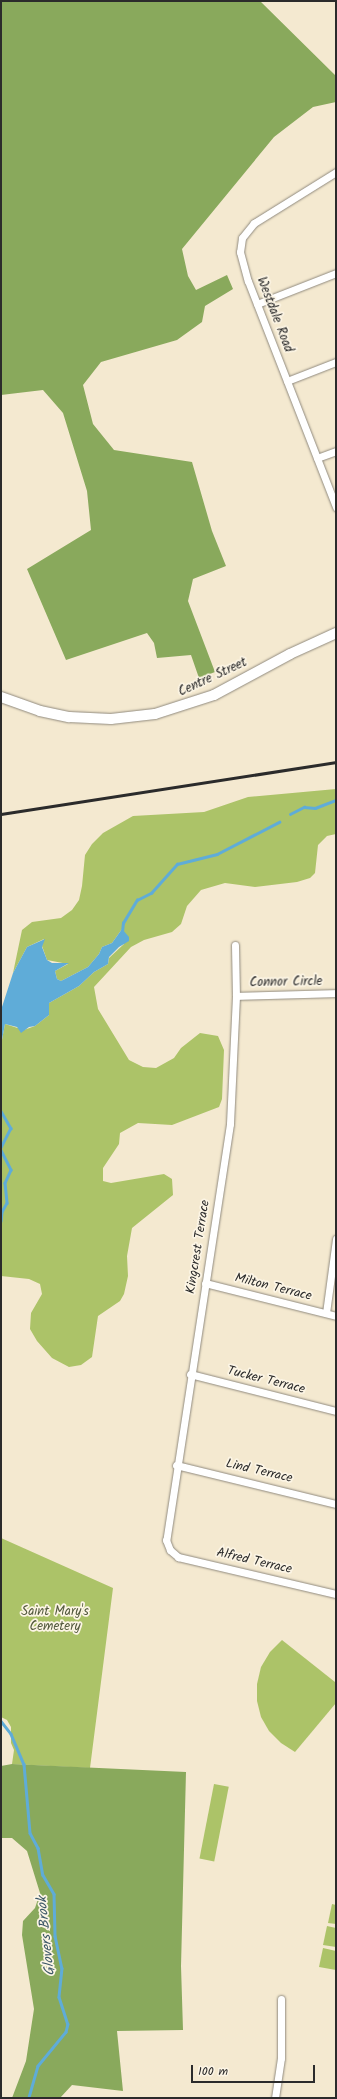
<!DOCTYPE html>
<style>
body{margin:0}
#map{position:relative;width:337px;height:2099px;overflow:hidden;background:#f4e9d0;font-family:Kalam,sans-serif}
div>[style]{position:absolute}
.green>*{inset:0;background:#acc368;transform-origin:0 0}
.forest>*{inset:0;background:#89a95c}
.water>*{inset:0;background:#5facd8}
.stream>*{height:2.5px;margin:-1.25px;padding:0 1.25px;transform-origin:1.25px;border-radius:1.25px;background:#5facd8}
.roads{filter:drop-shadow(0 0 1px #908a7e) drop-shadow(0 0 1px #908a7e)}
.street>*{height:7px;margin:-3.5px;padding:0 3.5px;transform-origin:3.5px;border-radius:3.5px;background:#fff}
.secondary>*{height:10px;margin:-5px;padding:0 5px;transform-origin:5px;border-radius:5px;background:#fff}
.rail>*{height:2.5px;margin:-1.25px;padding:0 1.25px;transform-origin:1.25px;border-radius:1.25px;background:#2b2b2b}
span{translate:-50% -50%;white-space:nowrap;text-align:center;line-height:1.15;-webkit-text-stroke:3.5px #fcf5e5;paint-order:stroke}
.street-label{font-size:13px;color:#2b2b2b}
.park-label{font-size:13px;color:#52593d}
.water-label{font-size:14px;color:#3d5868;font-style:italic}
.frame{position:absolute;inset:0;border:2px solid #2b2b2b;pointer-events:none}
.scale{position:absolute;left:191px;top:2065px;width:124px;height:18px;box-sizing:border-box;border:2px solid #2b2b2b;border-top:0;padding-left:5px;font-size:12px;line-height:14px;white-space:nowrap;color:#2b2b2b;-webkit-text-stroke:3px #fcf5e5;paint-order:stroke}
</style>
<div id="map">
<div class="green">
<i style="clip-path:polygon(336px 789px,336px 834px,327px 836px,318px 845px,315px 873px,310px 878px,297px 882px,255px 887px,225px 883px,201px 890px,187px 906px,181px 924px,172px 932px,144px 940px,131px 947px,94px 987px,98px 1009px,129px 1060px,143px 1067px,156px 1068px,174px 1058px,181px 1048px,200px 1033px,218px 1036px,224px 1050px,222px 1099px,219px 1107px,172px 1125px,138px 1123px,120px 1133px,119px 1144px,103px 1168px,103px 1181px,111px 1183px,164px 1174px,172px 1179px,173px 1195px,132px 1228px,127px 1256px,128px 1276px,124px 1294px,120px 1301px,98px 1316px,92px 1357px,81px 1365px,69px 1367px,52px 1358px,37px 1341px,30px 1329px,31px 1313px,42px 1294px,40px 1284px,29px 1279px,1px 1276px,1px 1045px,5px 1024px,24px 1030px,35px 1026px,49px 1015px,49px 1003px,79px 986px,94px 972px,108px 964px,109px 958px,124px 944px,122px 929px,112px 943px,102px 947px,99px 954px,88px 967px,61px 981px,57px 979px,55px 971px,68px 964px,47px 960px,42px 946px,44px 939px,27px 947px,13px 973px,22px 930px,32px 922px,61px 918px,72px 910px,79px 900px,82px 886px,85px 855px,92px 844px,103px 833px,133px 816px,204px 812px,248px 797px)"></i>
<i style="clip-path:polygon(1px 1538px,113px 1588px,90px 1768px,12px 1764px,14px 1750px,11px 1743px,11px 1727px,7px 1720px,1px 1717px)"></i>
<i style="clip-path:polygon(282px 1640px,335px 1682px,336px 1703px,295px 1752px,281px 1743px,269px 1731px,261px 1717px,257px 1701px,257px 1684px,261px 1667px,270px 1652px)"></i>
<i style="left:214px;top:1784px;width:15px;height:76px;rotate:11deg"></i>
<i style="clip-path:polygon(332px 1904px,336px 1905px,336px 1924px,328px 1923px)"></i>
<i style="clip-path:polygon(327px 1926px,336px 1928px,336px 1947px,323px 1945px)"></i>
<i style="clip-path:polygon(323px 1948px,336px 1951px,336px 1970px,319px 1967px)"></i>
</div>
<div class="forest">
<i style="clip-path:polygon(1px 1px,260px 1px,336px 76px,336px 102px,313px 107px,274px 137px,182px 249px,188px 276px,196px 290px,227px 275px,233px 289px,205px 306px,202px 322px,177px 340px,101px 362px,83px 385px,93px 424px,114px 450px,192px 462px,212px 531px,226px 566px,193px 579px,188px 601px,215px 672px,199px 678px,191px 655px,157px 658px,154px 643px,147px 633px,66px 660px,27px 569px,91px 530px,87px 491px,63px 413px,43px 390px,1px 395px)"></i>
<i style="clip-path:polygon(12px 1764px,186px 1772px,181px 1966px,183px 2030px,117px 2031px,123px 2091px,72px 2085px,60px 2098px,12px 2098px,26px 2061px,34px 2009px,22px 1935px,23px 1921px,35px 1908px,40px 1893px,27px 1851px,12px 1838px,1px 1838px,1px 1766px)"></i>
</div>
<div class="water">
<i style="clip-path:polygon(122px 929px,129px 937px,129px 941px,119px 947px,109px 957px,108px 964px,94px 972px,79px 986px,49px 1003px,49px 1015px,35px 1026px,29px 1027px,21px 1033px,17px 1027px,5px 1024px,1px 1045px,1px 1010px,13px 973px,27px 947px,45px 939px,42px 947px,47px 960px,52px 963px,69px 963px,55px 971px,57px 979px,61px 981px,88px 967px,99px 954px,102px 947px,112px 943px)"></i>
</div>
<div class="stream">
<i style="left:290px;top:814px;width:16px;rotate:-27deg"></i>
<i style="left:304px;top:807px;width:11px;rotate:5deg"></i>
<i style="left:315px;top:808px;width:22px;rotate:-21deg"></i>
<i style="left:122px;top:932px;width:9px;rotate:-84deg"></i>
<i style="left:123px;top:923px;width:27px;rotate:-59deg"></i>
<i style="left:137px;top:900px;width:16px;rotate:-27deg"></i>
<i style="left:151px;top:893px;width:39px;rotate:-48deg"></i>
<i style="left:177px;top:864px;width:41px;rotate:-14deg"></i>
<i style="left:217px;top:854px;width:70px;rotate:-27.3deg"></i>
<i style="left:1px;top:1111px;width:20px;rotate:60deg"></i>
<i style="left:11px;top:1128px;width:22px;rotate:117deg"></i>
<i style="left:1px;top:1150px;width:22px;rotate:63deg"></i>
<i style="left:11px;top:1170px;width:14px;rotate:115deg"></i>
<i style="left:5px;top:1183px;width:20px;rotate:84deg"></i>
<i style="left:7px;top:1203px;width:10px;rotate:119deg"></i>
<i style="left:2px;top:1212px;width:9px;rotate:96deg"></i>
<i style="left:1px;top:1721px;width:16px;rotate:52deg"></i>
<i style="left:11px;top:1734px;width:33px;rotate:67deg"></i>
<i style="left:24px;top:1764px;width:69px;rotate:85deg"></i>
<i style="left:30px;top:1833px;width:17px;rotate:62deg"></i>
<i style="left:38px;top:1848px;width:27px;rotate:80deg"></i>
<i style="left:43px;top:1875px;width:22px;rotate:60deg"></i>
<i style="left:54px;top:1894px;width:42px;rotate:88.6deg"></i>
<i style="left:55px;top:1936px;width:33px;rotate:78deg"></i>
<i style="left:62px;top:1968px;width:29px;rotate:96deg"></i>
<i style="left:59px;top:1997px;width:28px;rotate:72deg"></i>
<i style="left:68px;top:2024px;width:8px;rotate:104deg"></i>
<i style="left:66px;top:2032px;width:44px;rotate:129.5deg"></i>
<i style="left:38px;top:2066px;width:33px;rotate:106deg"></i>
</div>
<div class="roads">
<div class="street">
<i style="left:336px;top:172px;width:97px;rotate:148.1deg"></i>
<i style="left:254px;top:223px;width:19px;rotate:129deg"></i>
<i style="left:242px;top:238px;width:14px;rotate:98deg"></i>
<i style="left:240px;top:252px;width:30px;rotate:75deg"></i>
<i style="left:248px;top:281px;width:243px;rotate:68.7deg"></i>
<i style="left:257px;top:304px;width:85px;rotate:-21.4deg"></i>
<i style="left:287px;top:381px;width:53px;rotate:-21.2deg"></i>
<i style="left:317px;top:458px;width:20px;rotate:-20deg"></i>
<i style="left:235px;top:945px;width:51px;rotate:88.9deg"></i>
<i style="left:236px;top:996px;width:128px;rotate:92.7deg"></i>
<i style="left:230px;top:1124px;width:421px;rotate:98.7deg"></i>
<i style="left:166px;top:1540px;width:11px;rotate:68deg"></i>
<i style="left:170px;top:1550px;width:11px;rotate:41deg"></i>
<i style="left:178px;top:1557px;width:162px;rotate:13.2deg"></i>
<i style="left:236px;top:996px;width:100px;rotate:-1.7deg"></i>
<i style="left:205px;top:1283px;width:135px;rotate:14.1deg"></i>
<i style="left:326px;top:1313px;width:75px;rotate:-82.3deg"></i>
<i style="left:190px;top:1374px;width:151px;rotate:14.2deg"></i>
<i style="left:176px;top:1465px;width:165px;rotate:13.7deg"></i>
<i style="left:275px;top:2098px;width:40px;rotate:-81.5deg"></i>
<i style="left:281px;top:2058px;width:59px;rotate:-90deg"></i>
</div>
<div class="secondary">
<i style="left:1px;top:697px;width:41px;rotate:19.7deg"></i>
<i style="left:40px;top:711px;width:30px;rotate:12deg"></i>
<i style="left:69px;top:717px;width:42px;rotate:2.7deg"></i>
<i style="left:111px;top:719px;width:44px;rotate:-6.5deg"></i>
<i style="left:155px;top:714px;width:62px;rotate:-17.9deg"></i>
<i style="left:214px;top:695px;width:86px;rotate:-28.3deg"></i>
<i style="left:290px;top:654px;width:51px;rotate:-24.5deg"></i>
</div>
</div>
<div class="rail">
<i style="left:1px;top:814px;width:339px;rotate:-8.8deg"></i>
</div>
<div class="street-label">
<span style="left:274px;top:315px;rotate:69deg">Westdale Road</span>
<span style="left:213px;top:678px;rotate:-25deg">Centre Street</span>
<span style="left:286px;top:983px;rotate:-1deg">Connor Circle</span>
<span style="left:199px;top:1247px;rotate:-81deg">Kingcrest Terrace</span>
<span style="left:273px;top:1288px;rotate:14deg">Milton Terrace</span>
<span style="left:266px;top:1381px;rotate:14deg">Tucker Terrace</span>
<span style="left:259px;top:1472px;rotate:13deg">Lind Terrace</span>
<span style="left:254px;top:1562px;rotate:13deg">Alfred Terrace</span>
</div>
<div class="park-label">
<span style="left:55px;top:1620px">Saint Mary's<br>Cemetery</span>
</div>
<div class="water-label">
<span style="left:46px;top:1936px;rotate:-96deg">Glovers Brook</span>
</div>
<div class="frame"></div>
<div class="scale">100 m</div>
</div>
